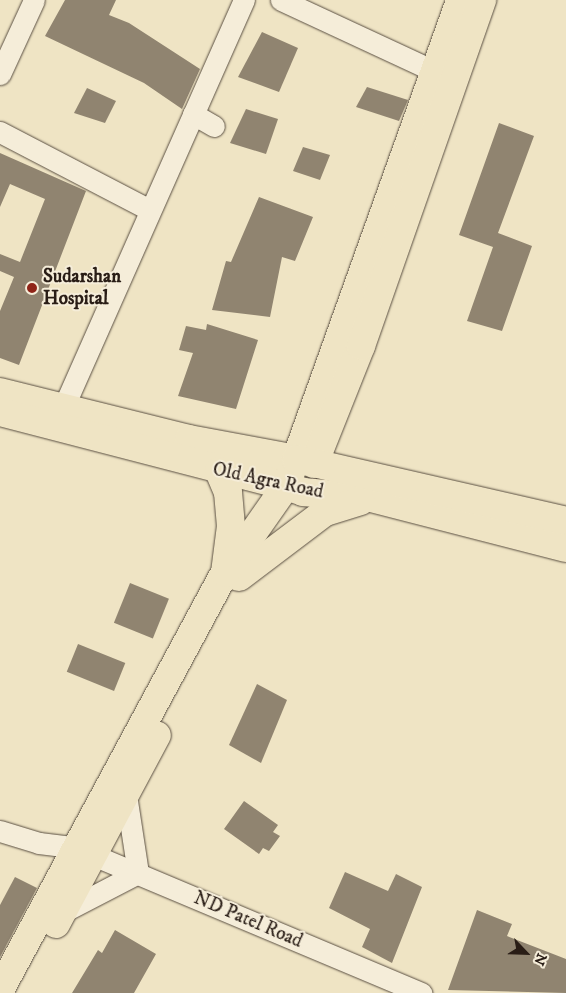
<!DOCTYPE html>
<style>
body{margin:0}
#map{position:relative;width:566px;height:993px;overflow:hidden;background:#efe4c4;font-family:"IM FELL DW Pica",serif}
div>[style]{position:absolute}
.building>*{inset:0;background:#908470;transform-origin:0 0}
.roads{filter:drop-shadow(0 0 1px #5a4f42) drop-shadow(0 0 1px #5a4f42)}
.minor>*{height:21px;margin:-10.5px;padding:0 10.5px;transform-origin:10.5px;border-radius:10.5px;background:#f5edd9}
.major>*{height:28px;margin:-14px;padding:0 14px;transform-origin:14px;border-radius:14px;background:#efe4c4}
.highway>*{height:28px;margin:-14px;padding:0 14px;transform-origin:14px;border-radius:14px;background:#efe4c4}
.dots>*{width:14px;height:14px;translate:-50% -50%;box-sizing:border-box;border:2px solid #f5edd9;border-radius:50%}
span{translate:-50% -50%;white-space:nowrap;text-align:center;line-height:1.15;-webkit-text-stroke:4px #f5edd9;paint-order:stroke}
.poi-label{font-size:19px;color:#291d16;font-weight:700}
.left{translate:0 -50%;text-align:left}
.street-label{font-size:19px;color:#291d16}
.north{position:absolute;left:501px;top:928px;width:50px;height:50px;-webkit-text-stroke:4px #f5edd9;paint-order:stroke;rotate:114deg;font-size:14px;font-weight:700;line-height:20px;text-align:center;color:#291d16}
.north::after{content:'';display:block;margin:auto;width:18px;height:22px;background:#291d16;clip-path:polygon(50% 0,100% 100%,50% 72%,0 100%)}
</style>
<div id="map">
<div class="building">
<i style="clip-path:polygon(65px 0,116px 0,109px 15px,129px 23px,200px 69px,182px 109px,144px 83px,45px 36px)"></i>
<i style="clip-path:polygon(262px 32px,298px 48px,279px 92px,238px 77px)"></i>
<i style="clip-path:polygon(367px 87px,408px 100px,399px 121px,356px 107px)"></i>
<i style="clip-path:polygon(87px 88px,116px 101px,105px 123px,74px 113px)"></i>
<i style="clip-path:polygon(246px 109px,278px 119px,266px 154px,230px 143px)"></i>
<i style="clip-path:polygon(499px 123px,534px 136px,498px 233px,532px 246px,502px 331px,467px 321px,493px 247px,459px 235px)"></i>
<i style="clip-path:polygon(303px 147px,330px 155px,320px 180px,293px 171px)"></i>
<i style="clip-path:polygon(0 153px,86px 191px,19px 365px,0 358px,0 311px,14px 277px,0 271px,0 254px,20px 262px,45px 199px,10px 184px,0 207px)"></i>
<i style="clip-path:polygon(259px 197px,313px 217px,295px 261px,282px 257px,270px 317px,212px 310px,226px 261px,231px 262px)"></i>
<i style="clip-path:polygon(207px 324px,258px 340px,236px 409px,178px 396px,193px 353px,179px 350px,186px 326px,206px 330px)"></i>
<i style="left:130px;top:583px;width:42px;height:43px;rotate:22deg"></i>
<i style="left:78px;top:644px;width:51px;height:30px;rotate:22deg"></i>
<i style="clip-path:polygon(257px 684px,287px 700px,261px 763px,229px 745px)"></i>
<i style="clip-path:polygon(244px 801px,278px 825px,273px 832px,280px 836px,269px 851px,263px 848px,259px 854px,224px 829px)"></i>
<i style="clip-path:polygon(345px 872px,388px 891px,396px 874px,422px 887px,392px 963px,362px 947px,370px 929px,329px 908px)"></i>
<i style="clip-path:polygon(15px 877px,37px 888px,0 957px,0 905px)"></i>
<i style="clip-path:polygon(477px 910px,512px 924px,507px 936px,566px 959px,566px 993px,448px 990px)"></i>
<i style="clip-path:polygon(115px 930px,156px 954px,134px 993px,72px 993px,98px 950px,102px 953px)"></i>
</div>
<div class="roads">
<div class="minor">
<i style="left:281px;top:0;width:183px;rotate:24.9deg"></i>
<i style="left:0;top:74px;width:81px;rotate:-65.3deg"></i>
<i style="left:193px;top:114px;width:24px;rotate:30deg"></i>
<i style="left:0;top:132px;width:169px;rotate:27.5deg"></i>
<i style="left:64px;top:406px;width:444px;rotate:-66.1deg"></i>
<i style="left:0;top:831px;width:41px;rotate:17.1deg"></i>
<i style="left:39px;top:843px;width:35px;rotate:7deg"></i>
<i style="left:74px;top:847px;width:377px;rotate:22.8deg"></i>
<i style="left:61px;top:913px;width:87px;rotate:-27.5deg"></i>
<i style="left:138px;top:873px;width:79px;rotate:-98.7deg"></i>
</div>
<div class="major">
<i style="left:0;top:392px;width:195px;rotate:14deg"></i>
<i style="left:189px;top:439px;width:109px;rotate:10.6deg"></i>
<i style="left:296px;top:459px;width:487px;rotate:-70.3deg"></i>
<i style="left:0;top:412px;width:295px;rotate:14.5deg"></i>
<i style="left:314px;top:464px;width:127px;rotate:-68.3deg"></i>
<i style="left:361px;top:346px;width:367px;rotate:-70.7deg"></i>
<i style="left:219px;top:471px;width:23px;rotate:67deg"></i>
<i style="left:228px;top:492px;width:34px;rotate:85deg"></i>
<i style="left:231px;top:526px;width:47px;rotate:97.3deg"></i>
</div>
<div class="highway">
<i style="left:286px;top:486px;width:18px;rotate:19deg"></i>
<i style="left:303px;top:492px;width:68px;rotate:5deg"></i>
<i style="left:371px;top:498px;width:201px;rotate:14.4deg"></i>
<i style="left:239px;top:577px;width:108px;rotate:-37.1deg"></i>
<i style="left:325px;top:512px;width:37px;rotate:-17deg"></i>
<i style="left:56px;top:924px;width:214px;rotate:-61.9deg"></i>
<i style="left:0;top:990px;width:474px;rotate:-61.7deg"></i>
<i style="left:225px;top:573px;width:106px;rotate:-55deg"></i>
<i style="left:286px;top:486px;width:29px;rotate:-70deg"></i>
<i style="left:296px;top:459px;width:277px;rotate:12.9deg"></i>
</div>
</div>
<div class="dots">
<i style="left:32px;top:288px;background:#8f2418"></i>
</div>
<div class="poi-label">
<span class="left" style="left:43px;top:288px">Sudarshan<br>Hospital</span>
</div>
<div class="street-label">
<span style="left:268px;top:481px;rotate:12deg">Old Agra Road</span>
<span style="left:248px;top:920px;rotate:23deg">ND Patel Road</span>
</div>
<div class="north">N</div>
</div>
